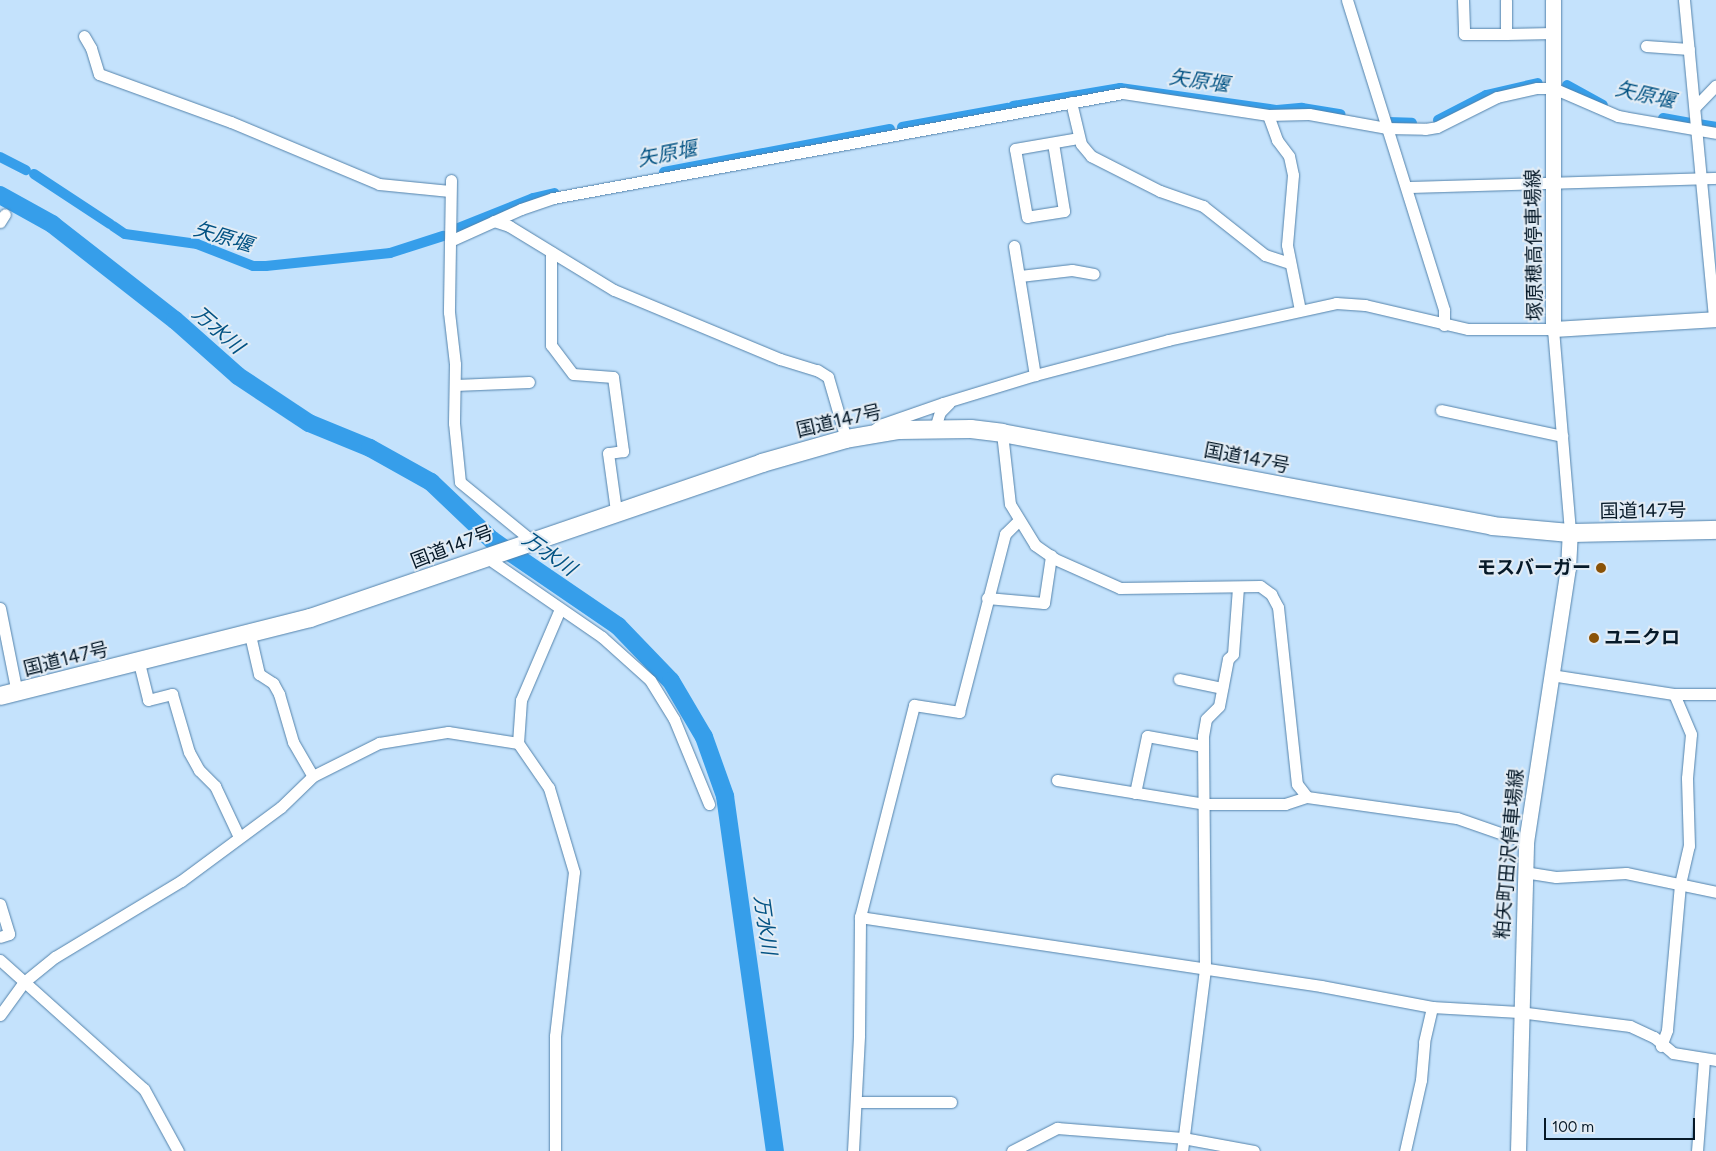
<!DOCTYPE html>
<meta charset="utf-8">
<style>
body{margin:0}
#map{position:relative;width:1716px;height:1151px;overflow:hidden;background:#c4e2fc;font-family:Figtree,"Noto Sans JP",sans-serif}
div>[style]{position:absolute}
.canal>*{height:10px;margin:-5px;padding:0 5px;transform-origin:5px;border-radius:5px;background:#369eea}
.river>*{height:18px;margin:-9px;padding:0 9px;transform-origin:9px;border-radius:9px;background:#369eea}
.roads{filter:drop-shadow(0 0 1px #5483ab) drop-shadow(0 0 1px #5483ab)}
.minor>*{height:11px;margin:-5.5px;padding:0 5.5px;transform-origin:5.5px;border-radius:5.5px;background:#fff}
.major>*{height:15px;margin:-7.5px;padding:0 7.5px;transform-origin:7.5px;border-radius:7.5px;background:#fff}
.highway>*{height:18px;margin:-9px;padding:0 9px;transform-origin:9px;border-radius:9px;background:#fff}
.dots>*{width:14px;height:14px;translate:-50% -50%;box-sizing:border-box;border:2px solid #e2ecf5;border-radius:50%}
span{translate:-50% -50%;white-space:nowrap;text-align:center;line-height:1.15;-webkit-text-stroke:4px #e2ecf5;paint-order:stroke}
.street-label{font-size:19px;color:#061928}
.poi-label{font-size:19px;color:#061928;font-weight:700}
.right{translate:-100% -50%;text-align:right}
.left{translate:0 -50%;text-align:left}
.water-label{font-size:20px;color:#025283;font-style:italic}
.scale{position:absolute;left:1544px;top:1118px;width:151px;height:22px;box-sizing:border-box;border:2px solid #061928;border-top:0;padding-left:6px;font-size:15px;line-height:18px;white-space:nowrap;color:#061928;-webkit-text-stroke:4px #e2ecf5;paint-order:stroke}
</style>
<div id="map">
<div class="canal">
<i style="left:1567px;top:85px;width:41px;rotate:29.1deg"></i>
<i style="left:1013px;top:106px;width:109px;rotate:-9.5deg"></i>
<i style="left:1120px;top:88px;width:159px;rotate:8deg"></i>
<i style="left:1277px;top:110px;width:25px;rotate:-5deg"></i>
<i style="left:1302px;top:108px;width:39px;rotate:9deg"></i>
<i style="left:1663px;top:118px;width:28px;rotate:10deg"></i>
<i style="left:1438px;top:120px;width:54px;rotate:-27.5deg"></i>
<i style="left:1486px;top:95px;width:53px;rotate:-13deg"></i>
<i style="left:1388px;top:122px;width:24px;rotate:2deg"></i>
<i style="left:1698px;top:124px;width:18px;rotate:9deg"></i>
<i style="left:902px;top:127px;width:107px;rotate:-10.3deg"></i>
<i style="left:0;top:157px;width:29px;rotate:27deg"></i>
<i style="left:664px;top:172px;width:230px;rotate:-10.8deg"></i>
<i style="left:34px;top:174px;width:91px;rotate:33.3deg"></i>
<i style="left:113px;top:226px;width:14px;rotate:34deg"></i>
<i style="left:125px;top:234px;width:73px;rotate:7.9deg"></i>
<i style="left:197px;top:244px;width:60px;rotate:21.4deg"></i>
<i style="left:253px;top:266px;width:13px"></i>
<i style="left:266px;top:266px;width:125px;rotate:-6deg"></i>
<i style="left:390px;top:253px;width:56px;rotate:-17.8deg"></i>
<i style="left:456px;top:229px;width:83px;rotate:-21.9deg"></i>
<i style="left:533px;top:198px;width:22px;rotate:-13deg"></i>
</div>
<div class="river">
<i style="left:0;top:195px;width:60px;rotate:29.1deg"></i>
<i style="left:52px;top:224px;width:156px;rotate:38deg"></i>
<i style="left:175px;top:320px;width:84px;rotate:41.6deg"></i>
<i style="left:238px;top:376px;width:85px;rotate:33.5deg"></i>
<i style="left:309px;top:423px;width:66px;rotate:22.3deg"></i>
<i style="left:370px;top:448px;width:70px;rotate:29.1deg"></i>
<i style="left:431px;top:482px;width:84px;rotate:43.6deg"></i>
<i style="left:492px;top:540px;width:153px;rotate:34.3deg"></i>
<i style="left:618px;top:626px;width:76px;rotate:46.1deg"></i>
<i style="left:671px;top:681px;width:65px;rotate:59.5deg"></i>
<i style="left:704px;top:737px;width:63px;rotate:70.4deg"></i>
<i style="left:725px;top:796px;width:359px;rotate:82deg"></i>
</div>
<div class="roads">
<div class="minor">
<i style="left:1347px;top:0;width:325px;rotate:72.6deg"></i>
<i style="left:1444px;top:310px;width:15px;rotate:90deg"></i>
<i style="left:1463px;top:0;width:34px;rotate:88deg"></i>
<i style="left:1464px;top:34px;width:42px"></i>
<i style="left:1506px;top:0;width:34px;rotate:90deg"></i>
<i style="left:1506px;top:34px;width:47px;rotate:-1.2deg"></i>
<i style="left:1684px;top:0;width:320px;rotate:84.6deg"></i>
<i style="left:84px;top:36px;width:14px;rotate:60deg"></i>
<i style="left:91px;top:48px;width:27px;rotate:73deg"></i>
<i style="left:99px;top:74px;width:140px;rotate:20deg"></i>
<i style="left:231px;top:122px;width:160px;rotate:22.7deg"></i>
<i style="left:379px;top:184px;width:71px;rotate:5.6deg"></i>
<i style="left:1646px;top:46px;width:43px;rotate:4deg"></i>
<i style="left:1071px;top:102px;width:43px;rotate:76.6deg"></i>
<i style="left:1081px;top:144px;width:16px;rotate:50deg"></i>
<i style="left:1091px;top:156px;width:77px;rotate:26.9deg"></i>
<i style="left:1160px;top:191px;width:46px;rotate:19.2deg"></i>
<i style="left:1203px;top:206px;width:79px;rotate:38.3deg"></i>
<i style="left:1265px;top:255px;width:25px;rotate:18deg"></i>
<i style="left:1695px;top:107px;width:30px;rotate:-46deg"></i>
<i style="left:1268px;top:115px;width:27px;rotate:70deg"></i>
<i style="left:1277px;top:140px;width:20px;rotate:53deg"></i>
<i style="left:1289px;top:156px;width:19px;rotate:78deg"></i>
<i style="left:1293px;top:175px;width:70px;rotate:94.9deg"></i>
<i style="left:1287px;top:245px;width:66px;rotate:78.7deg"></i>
<i style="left:1053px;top:143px;width:69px;rotate:80.8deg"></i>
<i style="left:1064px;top:211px;width:37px;rotate:171deg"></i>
<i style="left:1027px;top:217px;width:69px;rotate:-100deg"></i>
<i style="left:1015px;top:149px;width:65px;rotate:-9.8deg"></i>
<i style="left:451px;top:180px;width:132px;rotate:90.9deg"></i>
<i style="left:449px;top:312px;width:52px;rotate:83.4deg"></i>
<i style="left:455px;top:364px;width:59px;rotate:91deg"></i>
<i style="left:454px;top:423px;width:59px;rotate:84.2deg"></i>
<i style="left:460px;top:482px;width:92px;rotate:39.2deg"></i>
<i style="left:1407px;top:187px;width:309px;rotate:-1.7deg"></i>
<i style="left:494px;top:221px;width:16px;rotate:18deg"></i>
<i style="left:509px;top:226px;width:123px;rotate:31.4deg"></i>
<i style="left:614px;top:290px;width:180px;rotate:22.6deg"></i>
<i style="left:780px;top:359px;width:39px;rotate:17deg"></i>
<i style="left:817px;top:370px;width:13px;rotate:32deg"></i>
<i style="left:828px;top:377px;width:65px;rotate:73.8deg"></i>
<i style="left:0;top:222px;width:9px;rotate:-58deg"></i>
<i style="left:450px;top:241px;width:78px;rotate:-24.3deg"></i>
<i style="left:521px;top:209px;width:34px;rotate:-19deg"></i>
<i style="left:553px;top:198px;width:580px;rotate:-10.44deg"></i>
<i style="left:1123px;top:93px;width:147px;rotate:8.6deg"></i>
<i style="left:1268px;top:115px;width:41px;rotate:-1.4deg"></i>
<i style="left:1309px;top:114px;width:78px;rotate:10.3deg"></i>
<i style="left:1386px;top:128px;width:39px;rotate:1deg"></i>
<i style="left:1425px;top:129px;width:12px;rotate:-9deg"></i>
<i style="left:1437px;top:127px;width:67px;rotate:-26.6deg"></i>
<i style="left:1497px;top:97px;width:41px;rotate:-12.7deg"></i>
<i style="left:1537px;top:88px;width:16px"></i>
<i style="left:1553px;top:88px;width:71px;rotate:23.3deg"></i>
<i style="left:1618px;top:116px;width:99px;rotate:9.8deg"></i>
<i style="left:1014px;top:246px;width:131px;rotate:80.8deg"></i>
<i style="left:551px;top:252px;width:93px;rotate:90deg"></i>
<i style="left:551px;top:345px;width:36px;rotate:53deg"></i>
<i style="left:573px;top:374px;width:40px;rotate:4.3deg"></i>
<i style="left:613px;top:377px;width:75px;rotate:82.3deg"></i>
<i style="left:623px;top:451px;width:15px;rotate:172deg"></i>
<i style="left:608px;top:453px;width:59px;rotate:82.1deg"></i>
<i style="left:1020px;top:276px;width:52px;rotate:-6.6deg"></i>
<i style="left:1072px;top:270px;width:22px;rotate:10deg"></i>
<i style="left:455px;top:385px;width:74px;rotate:-2.3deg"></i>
<i style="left:1441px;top:410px;width:124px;rotate:12.1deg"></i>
<i style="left:935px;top:428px;width:17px;rotate:-73deg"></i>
<i style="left:940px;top:412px;width:13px;rotate:-45deg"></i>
<i style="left:872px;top:432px;width:11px;rotate:-41deg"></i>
<i style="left:880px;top:425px;width:67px;rotate:-19.2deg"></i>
<i style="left:943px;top:403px;width:96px;rotate:-16.9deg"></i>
<i style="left:1035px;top:375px;width:138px;rotate:-14.7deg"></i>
<i style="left:1168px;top:340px;width:172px;rotate:-12.4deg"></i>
<i style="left:1336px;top:303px;width:29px;rotate:4deg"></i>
<i style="left:1365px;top:305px;width:106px;rotate:13.1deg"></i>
<i style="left:1468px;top:329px;width:85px"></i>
<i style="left:1553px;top:329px;width:205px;rotate:85.2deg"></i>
<i style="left:1002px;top:433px;width:71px;rotate:83.6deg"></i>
<i style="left:1010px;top:504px;width:48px;rotate:58.6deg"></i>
<i style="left:1035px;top:545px;width:24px;rotate:35deg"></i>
<i style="left:1055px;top:559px;width:71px;rotate:24deg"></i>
<i style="left:1120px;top:588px;width:140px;rotate:-0.8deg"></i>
<i style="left:1260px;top:586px;width:14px;rotate:36deg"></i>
<i style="left:1271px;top:594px;width:15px;rotate:62deg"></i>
<i style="left:1278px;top:607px;width:178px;rotate:83.9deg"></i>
<i style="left:1297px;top:784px;width:16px;rotate:52deg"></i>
<i style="left:486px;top:557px;width:141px;rotate:34.6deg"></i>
<i style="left:602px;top:637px;width:64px;rotate:41.9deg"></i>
<i style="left:650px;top:680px;width:46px;rotate:58.4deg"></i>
<i style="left:674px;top:719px;width:92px;rotate:67.6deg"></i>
<i style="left:987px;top:598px;width:57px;rotate:5deg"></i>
<i style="left:1044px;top:603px;width:48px;rotate:-81.5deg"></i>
<i style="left:0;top:608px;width:87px;rotate:78.7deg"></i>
<i style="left:250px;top:635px;width:40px;rotate:77deg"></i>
<i style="left:259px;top:674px;width:17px;rotate:33deg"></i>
<i style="left:273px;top:683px;width:13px;rotate:61deg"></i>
<i style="left:279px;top:694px;width:50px;rotate:73.7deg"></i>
<i style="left:293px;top:742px;width:39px;rotate:60deg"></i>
<i style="left:139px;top:663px;width:38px;rotate:76deg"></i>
<i style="left:148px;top:700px;width:25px;rotate:-14deg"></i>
<i style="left:172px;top:694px;width:60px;rotate:73.7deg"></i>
<i style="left:189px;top:752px;width:21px;rotate:61deg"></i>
<i style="left:199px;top:770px;width:23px;rotate:45deg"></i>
<i style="left:215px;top:786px;width:56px;rotate:64.8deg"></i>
<i style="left:1551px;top:675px;width:124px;rotate:8.8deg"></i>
<i style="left:1674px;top:694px;width:42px"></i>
<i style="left:1179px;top:679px;width:44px;rotate:11.8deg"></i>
<i style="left:1057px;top:780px;width:151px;rotate:9.2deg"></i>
<i style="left:1206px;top:804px;width:79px"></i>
<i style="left:1285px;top:804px;width:23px;rotate:-18deg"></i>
<i style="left:1307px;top:797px;width:151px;rotate:8deg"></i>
<i style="left:1457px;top:818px;width:73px;rotate:19.2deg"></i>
<i style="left:1135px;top:793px;width:58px;rotate:-78.1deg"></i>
<i style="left:1147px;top:736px;width:57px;rotate:10.1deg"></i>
<i style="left:1524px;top:872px;width:32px;rotate:9deg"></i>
<i style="left:1556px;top:877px;width:70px;rotate:-3.3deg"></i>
<i style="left:1626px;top:873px;width:92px;rotate:11.9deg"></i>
<i style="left:0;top:904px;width:31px;rotate:73deg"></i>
<i style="left:9px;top:934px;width:9px;rotate:162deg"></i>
<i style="left:860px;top:917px;width:466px;rotate:8.5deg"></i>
<i style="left:1321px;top:986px;width:113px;rotate:10.7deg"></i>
<i style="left:1432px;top:1007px;width:87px;rotate:3.3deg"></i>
<i style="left:1519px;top:1012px;width:112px;rotate:7.2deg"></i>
<i style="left:1630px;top:1026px;width:26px;rotate:25deg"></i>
<i style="left:1654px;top:1037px;width:25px;rotate:40deg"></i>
<i style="left:1673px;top:1053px;width:44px;rotate:9.2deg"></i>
<i style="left:0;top:960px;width:193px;rotate:41.9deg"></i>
<i style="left:144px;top:1089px;width:71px;rotate:61.3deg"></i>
<i style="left:0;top:1015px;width:41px;rotate:-54deg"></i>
<i style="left:24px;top:982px;width:40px;rotate:-39deg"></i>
<i style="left:55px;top:957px;width:147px;rotate:-31.1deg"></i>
<i style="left:181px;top:881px;width:124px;rotate:-36.5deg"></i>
<i style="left:281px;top:807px;width:45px;rotate:-44.1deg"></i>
<i style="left:313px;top:776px;width:74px;rotate:-26.6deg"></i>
<i style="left:379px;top:743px;width:70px;rotate:-9.1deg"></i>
<i style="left:448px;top:732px;width:71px;rotate:8.9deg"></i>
<i style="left:1661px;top:1046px;width:17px;rotate:-69deg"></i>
<i style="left:1667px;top:1030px;width:147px;rotate:-84.9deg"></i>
<i style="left:1680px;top:884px;width:39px;rotate:-77deg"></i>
<i style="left:1689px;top:846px;width:68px;rotate:-91.7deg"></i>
<i style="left:1687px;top:778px;width:44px;rotate:-84.8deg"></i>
<i style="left:1691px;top:734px;width:43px;rotate:-113deg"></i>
<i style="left:856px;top:1102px;width:95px"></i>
<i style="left:555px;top:1151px;width:115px;rotate:-90deg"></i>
<i style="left:555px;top:1036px;width:165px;rotate:-83.4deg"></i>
<i style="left:574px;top:872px;width:88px;rotate:-106.6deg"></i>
<i style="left:549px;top:788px;width:55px;rotate:-124.6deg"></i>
<i style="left:518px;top:743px;width:43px;rotate:-86deg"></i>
<i style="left:521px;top:700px;width:99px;rotate:-66.8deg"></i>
<i style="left:853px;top:1151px;width:116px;rotate:-87deg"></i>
<i style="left:859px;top:1035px;width:118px;rotate:-89.5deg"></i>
<i style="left:860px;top:917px;width:219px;rotate:-75.7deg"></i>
<i style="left:914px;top:705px;width:46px;rotate:8.8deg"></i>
<i style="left:959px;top:712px;width:184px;rotate:-75.5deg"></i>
<i style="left:1005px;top:534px;width:18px;rotate:-45deg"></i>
<i style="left:1012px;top:1151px;width:51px;rotate:-27.1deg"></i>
<i style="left:1057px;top:1128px;width:126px;rotate:4.5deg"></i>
<i style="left:1183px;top:1138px;width:72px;rotate:10.4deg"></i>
<i style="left:1182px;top:1151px;width:183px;rotate:-82.8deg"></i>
<i style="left:1205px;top:969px;width:233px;rotate:-90.5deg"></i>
<i style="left:1203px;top:736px;width:17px;rotate:-80deg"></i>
<i style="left:1206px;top:719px;width:18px;rotate:-45deg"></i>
<i style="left:1219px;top:706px;width:48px;rotate:-79.2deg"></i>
<i style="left:1228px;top:659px;width:7px;rotate:-45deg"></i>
<i style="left:1233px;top:654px;width:67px;rotate:-85.7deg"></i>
<i style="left:1405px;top:1151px;width:73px;rotate:-77.3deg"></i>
<i style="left:1421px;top:1080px;width:38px;rotate:-85deg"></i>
<i style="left:1424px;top:1042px;width:36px;rotate:-77deg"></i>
<i style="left:1697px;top:1151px;width:92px;rotate:-85.6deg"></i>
</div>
<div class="major">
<i style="left:1553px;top:0;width:329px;rotate:90deg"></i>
<i style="left:1553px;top:329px;width:163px;rotate:-3.5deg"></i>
<i style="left:1518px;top:1151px;width:309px;rotate:-88.5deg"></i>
<i style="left:1526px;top:842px;width:277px;rotate:-81.3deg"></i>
<i style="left:1568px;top:568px;width:35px;rotate:-87deg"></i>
</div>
<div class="highway">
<i style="left:0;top:696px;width:320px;rotate:-14.1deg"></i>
<i style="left:310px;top:618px;width:478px;rotate:-18.9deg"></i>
<i style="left:762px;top:463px;width:87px;rotate:-15.9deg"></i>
<i style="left:846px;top:439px;width:54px;rotate:-9.6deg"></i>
<i style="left:899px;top:430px;width:72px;rotate:-0.8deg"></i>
<i style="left:971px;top:429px;width:31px;rotate:7deg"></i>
<i style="left:1002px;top:433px;width:499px;rotate:10.7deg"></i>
<i style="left:1492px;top:526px;width:78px;rotate:5.1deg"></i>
<i style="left:1570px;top:533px;width:146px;rotate:-1.2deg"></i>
</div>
</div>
<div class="dots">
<i style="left:1601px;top:568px;background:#8a5206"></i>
<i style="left:1594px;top:638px;background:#8a5206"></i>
</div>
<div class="street-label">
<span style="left:1534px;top:245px;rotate:-91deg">塚原穂高停車場線</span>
<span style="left:839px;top:421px;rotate:-13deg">国道147号</span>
<span style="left:1247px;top:458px;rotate:11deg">国道147号</span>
<span style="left:1643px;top:511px;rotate:-1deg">国道147号</span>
<span style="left:452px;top:547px;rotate:-21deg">国道147号</span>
<span style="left:66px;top:659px;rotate:-14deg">国道147号</span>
<span style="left:1509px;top:854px;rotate:-85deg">粕矢町田沢停車場線</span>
</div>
<div class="poi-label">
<span class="right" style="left:1591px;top:568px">モスバーガー</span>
<span class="left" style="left:1604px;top:638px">ユニクロ</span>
</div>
<div class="water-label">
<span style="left:1199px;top:81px;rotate:8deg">矢原堰</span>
<span style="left:1645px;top:95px;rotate:13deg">矢原堰</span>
<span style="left:667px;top:154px;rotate:-11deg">矢原堰</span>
<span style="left:223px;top:237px;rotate:17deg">矢原堰</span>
<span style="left:218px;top:330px;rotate:41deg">万水川</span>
<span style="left:549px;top:554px;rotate:35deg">万水川</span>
<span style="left:765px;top:925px;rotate:82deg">万水川</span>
</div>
<div class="scale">100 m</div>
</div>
